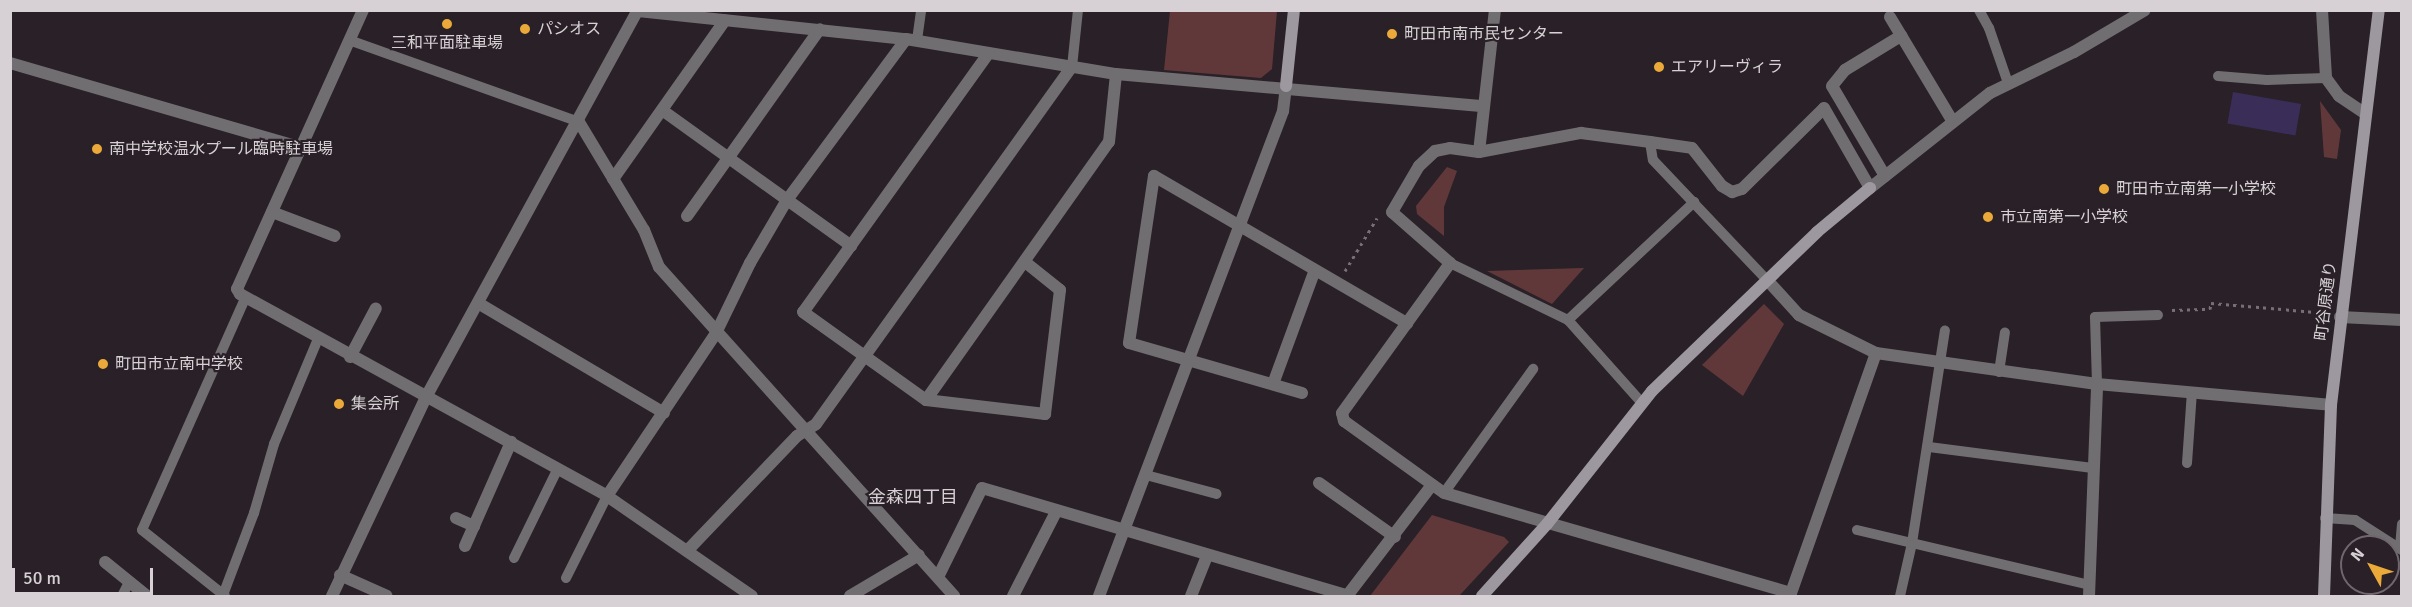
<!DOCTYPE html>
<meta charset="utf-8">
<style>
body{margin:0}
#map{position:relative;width:2412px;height:607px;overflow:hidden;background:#292127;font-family:Signika,"Noto Sans JP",sans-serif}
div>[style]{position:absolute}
.green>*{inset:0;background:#61383a}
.water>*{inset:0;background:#3a2e59;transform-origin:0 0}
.path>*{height:3px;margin-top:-1.5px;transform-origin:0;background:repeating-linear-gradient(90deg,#766f74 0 3px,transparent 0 7.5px)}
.lane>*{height:10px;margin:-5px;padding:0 5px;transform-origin:5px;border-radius:5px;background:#716e72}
.street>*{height:12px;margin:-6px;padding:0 6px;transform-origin:6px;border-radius:6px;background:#716e72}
.secondary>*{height:12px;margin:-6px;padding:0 6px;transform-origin:6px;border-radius:6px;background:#9d989f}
.dots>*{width:16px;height:16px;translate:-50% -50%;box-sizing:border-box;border:3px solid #292127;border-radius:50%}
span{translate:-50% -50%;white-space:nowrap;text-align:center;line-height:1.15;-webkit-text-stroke:4.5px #292127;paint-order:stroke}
.poi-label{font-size:16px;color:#d7d1d5}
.left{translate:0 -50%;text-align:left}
.street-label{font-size:16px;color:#d7d1d5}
.neighbourhood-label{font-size:18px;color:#d7d1d5}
.frame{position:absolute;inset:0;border:12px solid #d7d1d5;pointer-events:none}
.north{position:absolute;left:2340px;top:535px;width:60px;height:60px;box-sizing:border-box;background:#292127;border:2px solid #6f676d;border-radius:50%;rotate:310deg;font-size:16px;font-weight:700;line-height:24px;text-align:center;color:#d7d1d5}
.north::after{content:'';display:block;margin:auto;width:21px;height:27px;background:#eba93a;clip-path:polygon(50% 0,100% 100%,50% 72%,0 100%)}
.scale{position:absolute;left:12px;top:568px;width:141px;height:27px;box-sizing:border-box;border:3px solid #d7d1d5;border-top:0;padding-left:8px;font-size:18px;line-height:21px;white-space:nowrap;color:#d7d1d5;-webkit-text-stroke:4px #292127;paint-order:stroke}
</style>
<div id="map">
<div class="green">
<i style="clip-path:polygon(1170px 11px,1277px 11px,1272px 69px,1261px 78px,1164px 70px)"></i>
<i style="clip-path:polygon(2320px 101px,2341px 130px,2337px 159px,2324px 157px)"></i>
<i style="clip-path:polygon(1447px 167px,1457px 171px,1444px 207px,1444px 236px,1417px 214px,1416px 206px)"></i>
<i style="clip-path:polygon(1584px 268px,1552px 304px,1487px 271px)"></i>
<i style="clip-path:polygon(1764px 304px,1784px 324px,1743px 396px,1702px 365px)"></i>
<i style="clip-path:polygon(1432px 515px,1504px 537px,1509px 542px,1459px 596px,1370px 596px)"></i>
</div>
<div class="water">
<i style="left:2233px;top:92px;width:69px;height:32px;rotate:10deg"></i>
</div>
<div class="path">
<i style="left:1345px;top:271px;width:62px;rotate:-58.9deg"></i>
<i style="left:2172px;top:310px;width:38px;rotate:-2deg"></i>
<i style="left:2210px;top:309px;width:6px;rotate:-81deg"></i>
<i style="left:2211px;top:303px;width:116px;rotate:4.9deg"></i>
</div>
<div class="lane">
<i style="left:1979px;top:10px;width:21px;rotate:61deg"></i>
<i style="left:1989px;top:28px;width:58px;rotate:70.9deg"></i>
<i style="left:349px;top:40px;width:244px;rotate:19.6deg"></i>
<i style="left:917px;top:40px;width:30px;rotate:-82deg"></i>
<i style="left:1072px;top:67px;width:57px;rotate:-84deg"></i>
<i style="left:2218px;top:76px;width:49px;rotate:4.7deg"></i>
<i style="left:2267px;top:80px;width:59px;rotate:-1.9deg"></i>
<i style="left:1650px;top:142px;width:18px;rotate:81deg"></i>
<i style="left:1653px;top:160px;width:167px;rotate:46.5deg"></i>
<i style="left:1450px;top:263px;width:131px;rotate:25.8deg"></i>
<i style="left:1568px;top:320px;width:111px;rotate:48.3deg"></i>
<i style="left:1568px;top:320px;width:173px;rotate:-43.1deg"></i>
<i style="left:1999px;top:372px;width:40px;rotate:-81.5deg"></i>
<i style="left:2097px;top:384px;width:67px;rotate:-91.7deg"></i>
<i style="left:2095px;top:317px;width:63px;rotate:-1.8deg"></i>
<i style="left:1929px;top:447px;width:165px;rotate:7.3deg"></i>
<i style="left:2187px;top:463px;width:71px;rotate:-86deg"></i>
<i style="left:1146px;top:475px;width:73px;rotate:15deg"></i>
<i style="left:1444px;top:493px;width:153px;rotate:-54.3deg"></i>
<i style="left:2325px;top:518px;width:30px;rotate:4deg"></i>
<i style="left:2355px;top:520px;width:56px;rotate:32.6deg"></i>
<i style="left:1857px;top:530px;width:238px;rotate:13.3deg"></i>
<i style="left:2400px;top:547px;width:23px;rotate:-85deg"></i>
<i style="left:514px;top:558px;width:100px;rotate:-63.9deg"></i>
<i style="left:566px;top:578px;width:92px;rotate:-63.4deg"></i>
<i style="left:223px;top:595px;width:88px;rotate:-69.3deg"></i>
<i style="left:254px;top:513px;width:72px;rotate:-73.8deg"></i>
<i style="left:274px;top:444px;width:114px;rotate:-67.3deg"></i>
<i style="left:122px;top:596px;width:16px;rotate:-63deg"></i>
<i style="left:225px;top:596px;width:106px;rotate:-141.5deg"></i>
<i style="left:142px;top:530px;width:253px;rotate:-66deg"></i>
<i style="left:1900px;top:596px;width:54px;rotate:-77.2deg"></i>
<i style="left:1912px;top:543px;width:215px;rotate:-81.2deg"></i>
</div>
<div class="street">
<i style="left:363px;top:10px;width:306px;rotate:114.3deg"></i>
<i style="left:237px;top:289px;width:6px;rotate:59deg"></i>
<i style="left:240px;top:294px;width:419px;rotate:28.8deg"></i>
<i style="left:607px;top:496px;width:176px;rotate:34.6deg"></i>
<i style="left:2322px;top:10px;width:68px;rotate:86.6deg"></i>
<i style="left:2326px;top:78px;width:22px;rotate:54deg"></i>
<i style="left:2339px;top:96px;width:32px;rotate:34deg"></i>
<i style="left:638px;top:11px;width:269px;rotate:6deg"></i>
<i style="left:906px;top:39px;width:213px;rotate:9.5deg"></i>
<i style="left:1116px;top:74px;width:369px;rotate:5deg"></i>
<i style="left:1890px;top:17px;width:122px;rotate:59deg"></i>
<i style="left:988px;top:54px;width:317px;rotate:125.6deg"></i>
<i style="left:803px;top:312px;width:151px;rotate:35.6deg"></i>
<i style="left:926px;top:400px;width:316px;rotate:-54.7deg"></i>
<i style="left:1109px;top:142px;width:68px;rotate:-84.1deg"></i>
<i style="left:10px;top:63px;width:302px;rotate:16.2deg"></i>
<i style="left:662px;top:110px;width:233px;rotate:35.7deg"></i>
<i style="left:579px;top:122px;width:126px;rotate:59deg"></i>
<i style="left:644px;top:230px;width:40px;rotate:68deg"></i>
<i style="left:659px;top:267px;width:442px;rotate:48.1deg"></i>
<i style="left:1479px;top:152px;width:143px;rotate:-83.6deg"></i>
<i style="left:1885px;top:176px;width:104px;rotate:-120.5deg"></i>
<i style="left:1832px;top:86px;width:21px;rotate:-51deg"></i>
<i style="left:1845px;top:70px;width:66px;rotate:-31.3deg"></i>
<i style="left:613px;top:179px;width:194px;rotate:-54.8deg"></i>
<i style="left:272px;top:212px;width:67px;rotate:20.9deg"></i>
<i style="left:687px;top:216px;width:229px;rotate:-54.6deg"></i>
<i style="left:1768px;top:281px;width:46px;rotate:47.6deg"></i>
<i style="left:1799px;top:315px;width:86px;rotate:26.3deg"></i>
<i style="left:1876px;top:353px;width:223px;rotate:8deg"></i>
<i style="left:2097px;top:384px;width:235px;rotate:5.1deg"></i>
<i style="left:478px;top:303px;width:216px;rotate:30.6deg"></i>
<i style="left:2340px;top:317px;width:62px;rotate:2.8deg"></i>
<i style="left:1876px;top:353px;width:255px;rotate:109.5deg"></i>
<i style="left:1791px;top:593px;width:361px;rotate:-163.9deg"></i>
<i style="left:1444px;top:493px;width:123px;rotate:-144.2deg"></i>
<i style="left:1344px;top:421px;width:8px;rotate:-104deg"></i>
<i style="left:1342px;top:413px;width:185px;rotate:-54.2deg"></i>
<i style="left:1450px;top:263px;width:77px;rotate:-138.7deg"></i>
<i style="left:1392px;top:212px;width:53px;rotate:-59.6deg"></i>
<i style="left:1419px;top:166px;width:22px;rotate:-43deg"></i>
<i style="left:1435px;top:151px;width:15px;rotate:-11deg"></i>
<i style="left:1450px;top:148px;width:29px;rotate:8deg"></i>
<i style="left:1479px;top:152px;width:104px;rotate:-10.6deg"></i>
<i style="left:1581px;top:133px;width:70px;rotate:7.4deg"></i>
<i style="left:1650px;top:142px;width:42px;rotate:8.1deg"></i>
<i style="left:1692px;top:148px;width:48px;rotate:51.7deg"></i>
<i style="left:1722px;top:186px;width:12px;rotate:31deg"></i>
<i style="left:1732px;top:192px;width:10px;rotate:-17deg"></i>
<i style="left:1742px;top:189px;width:115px;rotate:-44.6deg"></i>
<i style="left:1824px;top:108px;width:92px;rotate:60.1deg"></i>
<i style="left:1870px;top:188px;width:153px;rotate:-38.4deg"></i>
<i style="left:1990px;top:93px;width:93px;rotate:-26deg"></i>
<i style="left:2074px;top:52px;width:82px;rotate:-30.6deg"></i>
<i style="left:350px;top:357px;width:55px;rotate:-62deg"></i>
<i style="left:1273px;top:384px;width:121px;rotate:-69.8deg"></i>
<i style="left:1302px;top:393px;width:180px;rotate:-163.9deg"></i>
<i style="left:1129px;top:343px;width:169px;rotate:-81.5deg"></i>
<i style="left:1154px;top:176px;width:293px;rotate:30.2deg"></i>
<i style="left:926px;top:400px;width:120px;rotate:6.7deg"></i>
<i style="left:1045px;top:414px;width:125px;rotate:-83.1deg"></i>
<i style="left:1060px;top:290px;width:45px;rotate:-141.3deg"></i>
<i style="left:1319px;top:483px;width:93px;rotate:35.4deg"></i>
<i style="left:607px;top:496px;width:196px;rotate:-56.2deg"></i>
<i style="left:716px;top:333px;width:78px;rotate:-64.1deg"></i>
<i style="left:750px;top:263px;width:73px;rotate:-59.6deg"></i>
<i style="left:787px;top:200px;width:200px;rotate:-53.5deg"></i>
<i style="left:456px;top:518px;width:20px;rotate:24deg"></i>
<i style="left:465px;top:546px;width:114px;rotate:-66.1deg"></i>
<i style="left:687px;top:551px;width:159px;rotate:-46.3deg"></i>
<i style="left:797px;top:436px;width:22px;rotate:-32deg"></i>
<i style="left:816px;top:424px;width:439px;rotate:-54.4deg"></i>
<i style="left:105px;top:562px;width:54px;rotate:39deg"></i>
<i style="left:340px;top:575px;width:51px;rotate:24.1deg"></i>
<i style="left:938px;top:577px;width:99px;rotate:-63.7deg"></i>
<i style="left:982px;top:488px;width:382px;rotate:16.4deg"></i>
<i style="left:332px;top:596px;width:220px;rotate:-64.7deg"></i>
<i style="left:426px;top:397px;width:441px;rotate:-61.3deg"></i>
<i style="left:850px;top:596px;width:80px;rotate:-30.7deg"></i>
<i style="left:1013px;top:596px;width:94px;rotate:-62.9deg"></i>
<i style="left:1099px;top:596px;width:519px;rotate:-69.22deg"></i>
<i style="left:1283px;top:111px;width:25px;rotate:-83deg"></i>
<i style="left:1191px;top:596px;width:43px;rotate:-68.2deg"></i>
<i style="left:1347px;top:596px;width:140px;rotate:-52.6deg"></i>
<i style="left:2089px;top:596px;width:212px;rotate:-87.8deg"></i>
</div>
<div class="secondary">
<i style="left:1286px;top:86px;width:76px;rotate:-84deg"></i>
<i style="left:1482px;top:596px;width:97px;rotate:-47.9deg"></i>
<i style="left:1547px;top:524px;width:169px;rotate:-51.7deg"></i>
<i style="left:1652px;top:391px;width:229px;rotate:-43.9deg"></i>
<i style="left:1817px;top:232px;width:69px;rotate:-39.7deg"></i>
<i style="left:2324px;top:596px;width:191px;rotate:-87.9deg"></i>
<i style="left:2331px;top:405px;width:398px;rotate:-83.1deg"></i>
</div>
<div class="dots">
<i style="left:447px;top:24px;background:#eba93a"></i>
<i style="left:525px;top:29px;background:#eba93a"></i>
<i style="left:1392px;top:34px;background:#eba93a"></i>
<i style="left:1659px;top:67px;background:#eba93a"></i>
<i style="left:97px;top:149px;background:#eba93a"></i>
<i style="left:2104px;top:189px;background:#eba93a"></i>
<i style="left:1988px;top:217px;background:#eba93a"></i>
<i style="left:103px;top:364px;background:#eba93a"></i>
<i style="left:339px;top:404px;background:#eba93a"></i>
</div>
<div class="poi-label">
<span class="left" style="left:537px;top:29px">パシオス</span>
<span class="left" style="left:1404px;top:34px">町田市南市民センター</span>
<span style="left:447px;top:43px">三和平面駐車場</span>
<span class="left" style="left:1671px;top:67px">エアリーヴィラ</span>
<span class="left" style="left:109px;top:149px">南中学校温水プール臨時駐車場</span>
<span class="left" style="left:2116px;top:189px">町田市立南第一小学校</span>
<span class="left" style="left:2000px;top:217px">市立南第一小学校</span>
<span class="left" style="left:115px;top:364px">町田市立南中学校</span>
<span class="left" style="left:351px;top:404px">集会所</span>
</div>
<div class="street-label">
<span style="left:2326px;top:301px;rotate:-83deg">町谷原通り</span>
</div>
<div class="neighbourhood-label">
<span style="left:913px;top:497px">金森四丁目</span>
</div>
<div class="frame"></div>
<div class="north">N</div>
<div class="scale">50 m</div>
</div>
